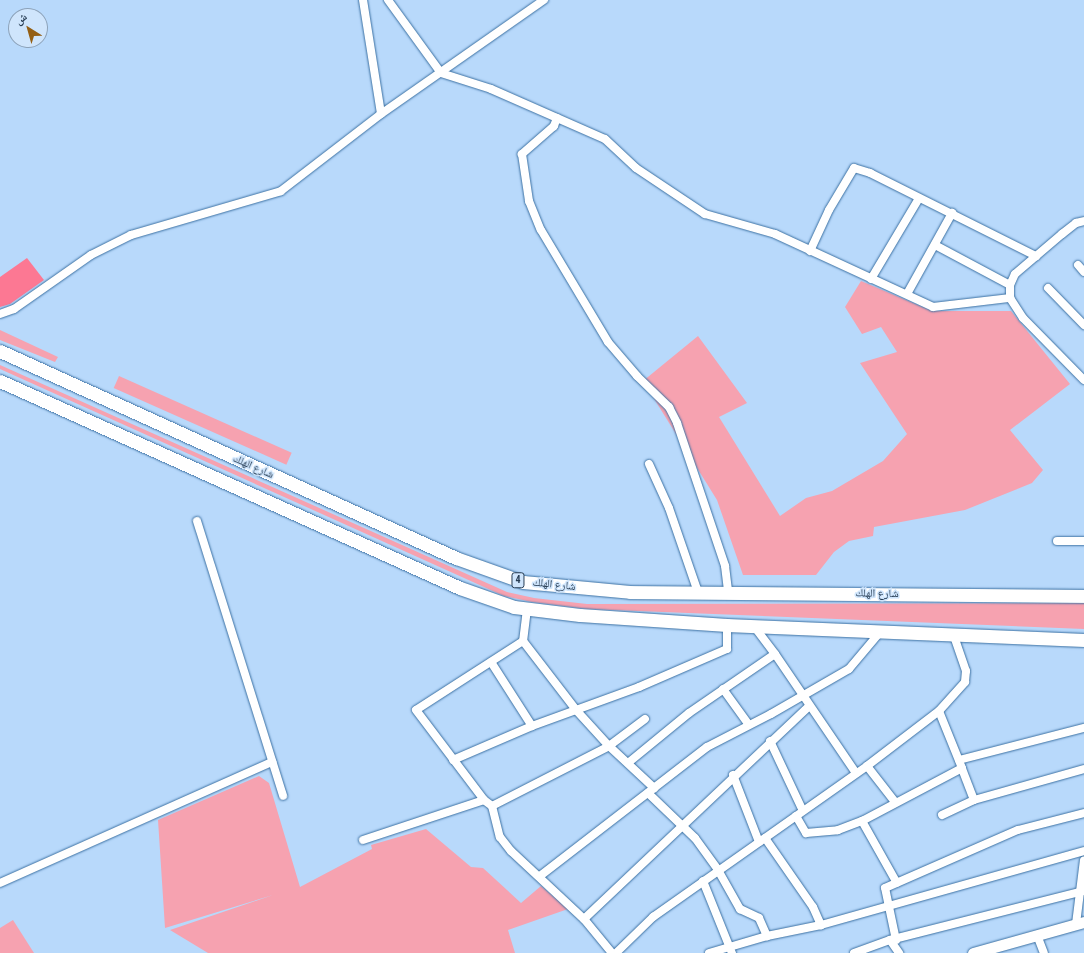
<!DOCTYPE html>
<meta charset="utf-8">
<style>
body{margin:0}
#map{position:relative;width:1084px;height:953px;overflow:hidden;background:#b8d9fb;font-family:"Roboto Condensed","Noto Naskh Arabic",sans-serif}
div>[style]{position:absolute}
.green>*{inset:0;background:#f6a2b0;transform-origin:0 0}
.forest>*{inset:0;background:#fc7893}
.roads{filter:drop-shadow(0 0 1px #3c71a3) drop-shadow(0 0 1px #3c71a3)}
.minor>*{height:8px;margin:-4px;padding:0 4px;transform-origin:4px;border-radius:4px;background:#fff}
.secondary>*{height:11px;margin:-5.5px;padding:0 5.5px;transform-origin:5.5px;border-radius:5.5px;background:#fff}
.trunk>*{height:13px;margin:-6.5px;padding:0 6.5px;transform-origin:6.5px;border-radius:6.5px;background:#fff}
span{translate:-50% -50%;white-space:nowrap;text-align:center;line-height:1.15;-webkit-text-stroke:3px #cfe5fc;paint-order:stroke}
.shield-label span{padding:1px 3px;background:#cfe5fc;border:1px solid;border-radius:3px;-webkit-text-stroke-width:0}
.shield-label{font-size:10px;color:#273d54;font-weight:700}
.street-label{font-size:11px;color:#273d54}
.north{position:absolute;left:8px;top:8px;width:40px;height:40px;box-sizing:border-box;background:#cfe5fc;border:1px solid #8ca2b9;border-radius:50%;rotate:323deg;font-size:11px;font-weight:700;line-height:16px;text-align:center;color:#273d54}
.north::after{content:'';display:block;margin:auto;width:14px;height:18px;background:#945f14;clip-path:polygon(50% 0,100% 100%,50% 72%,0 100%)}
</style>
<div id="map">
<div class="green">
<i style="clip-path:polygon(861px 281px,932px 311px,1011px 311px,1070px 384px,1010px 430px,1043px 470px,1032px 483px,965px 510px,874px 527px,873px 536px,849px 541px,834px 552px,816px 575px,743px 575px,717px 500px,643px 381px,698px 336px,747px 403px,719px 417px,780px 516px,806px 498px,832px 491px,883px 461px,907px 434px,860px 363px,897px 352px,881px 327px,862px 334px,845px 307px)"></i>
<i style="clip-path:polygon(0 330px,58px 357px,55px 362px,0 340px)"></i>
<i style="clip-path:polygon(0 365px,507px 592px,534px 598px,587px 604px,1084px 603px,1084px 629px,587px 609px,532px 602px,504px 596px,0 369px)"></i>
<i style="left:119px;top:376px;width:189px;height:13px;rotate:24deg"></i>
<i style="clip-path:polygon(259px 776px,269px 783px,300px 887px,372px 849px,371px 845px,426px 829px,471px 867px,483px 868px,521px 903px,541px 886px,568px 909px,508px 930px,515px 953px,208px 953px,170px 930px,273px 895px,165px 928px,158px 820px)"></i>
<i style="clip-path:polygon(13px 920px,34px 953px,0 953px,0 928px)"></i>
</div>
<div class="forest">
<i style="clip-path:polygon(27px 258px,44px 280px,10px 304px,0 307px,0 277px)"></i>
</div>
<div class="roads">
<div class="minor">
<i style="left:363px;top:0;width:115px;rotate:81deg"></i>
<i style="left:388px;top:0;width:90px;rotate:54deg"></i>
<i style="left:441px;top:73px;width:52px;rotate:17.7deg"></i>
<i style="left:491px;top:89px;width:124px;rotate:23.7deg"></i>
<i style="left:605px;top:139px;width:42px;rotate:43.1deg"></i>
<i style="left:636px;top:168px;width:83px;rotate:33.7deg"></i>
<i style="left:705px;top:214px;width:73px;rotate:15.9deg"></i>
<i style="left:775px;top:234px;width:174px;rotate:24.8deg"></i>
<i style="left:933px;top:307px;width:78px;rotate:-6.7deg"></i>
<i style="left:1010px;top:298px;width:24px;rotate:57deg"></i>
<i style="left:1023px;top:318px;width:87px;rotate:45.5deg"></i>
<i style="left:557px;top:118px;width:9px;rotate:111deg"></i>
<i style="left:554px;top:126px;width:43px;rotate:138.8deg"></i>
<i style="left:522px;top:154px;width:48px;rotate:81.5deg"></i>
<i style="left:529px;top:201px;width:31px;rotate:68deg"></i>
<i style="left:541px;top:230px;width:131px;rotate:59.1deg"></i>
<i style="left:608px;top:342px;width:45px;rotate:49.5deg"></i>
<i style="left:637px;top:376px;width:45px;rotate:44.1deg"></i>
<i style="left:669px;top:407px;width:18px;rotate:63deg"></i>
<i style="left:677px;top:423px;width:151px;rotate:71.4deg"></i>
<i style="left:725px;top:566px;width:26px;rotate:83deg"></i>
<i style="left:935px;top:245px;width:85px;rotate:28.1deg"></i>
<i style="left:810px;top:251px;width:45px;rotate:-65.1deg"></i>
<i style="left:829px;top:210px;width:49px;rotate:-59.2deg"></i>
<i style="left:854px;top:168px;width:17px;rotate:17deg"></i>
<i style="left:870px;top:173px;width:186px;rotate:26.6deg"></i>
<i style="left:1078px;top:265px;width:9px;rotate:49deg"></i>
<i style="left:871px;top:279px;width:94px;rotate:-59.3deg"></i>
<i style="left:1048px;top:288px;width:52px;rotate:45.8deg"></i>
<i style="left:907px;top:294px;width:93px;rotate:-60.9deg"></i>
<i style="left:1010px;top:298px;width:13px;rotate:-90deg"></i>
<i style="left:1010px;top:285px;width:12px;rotate:-66deg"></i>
<i style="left:1015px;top:274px;width:62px;rotate:-40.4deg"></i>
<i style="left:1062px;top:234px;width:18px;rotate:-38deg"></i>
<i style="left:1076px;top:223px;width:8px;rotate:-14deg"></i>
<i style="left:0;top:314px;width:15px;rotate:-20deg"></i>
<i style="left:14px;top:309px;width:94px;rotate:-35deg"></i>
<i style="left:91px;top:255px;width:45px;rotate:-26.6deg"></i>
<i style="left:131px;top:235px;width:156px;rotate:-16.3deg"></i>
<i style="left:281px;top:191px;width:126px;rotate:-37.6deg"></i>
<i style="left:381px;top:114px;width:199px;rotate:-35deg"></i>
<i style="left:649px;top:464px;width:48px;rotate:65.6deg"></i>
<i style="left:669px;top:508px;width:89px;rotate:71deg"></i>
<i style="left:197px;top:521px;width:288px;rotate:72.6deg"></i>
<i style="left:1057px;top:541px;width:27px"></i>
<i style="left:527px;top:609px;width:32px;rotate:97deg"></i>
<i style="left:523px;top:641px;width:127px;rotate:147.2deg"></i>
<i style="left:416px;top:710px;width:113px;rotate:52.9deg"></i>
<i style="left:484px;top:800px;width:10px;rotate:37deg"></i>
<i style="left:492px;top:806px;width:32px;rotate:76deg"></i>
<i style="left:500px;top:837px;width:18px;rotate:52deg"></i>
<i style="left:511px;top:851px;width:100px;rotate:43deg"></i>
<i style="left:584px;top:919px;width:44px;rotate:50.5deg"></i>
<i style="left:523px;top:641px;width:88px;rotate:52.4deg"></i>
<i style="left:577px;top:711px;width:47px;rotate:47.6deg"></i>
<i style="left:609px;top:746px;width:62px;rotate:43deg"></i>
<i style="left:775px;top:654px;width:144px;rotate:55.8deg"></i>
<i style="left:491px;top:662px;width:76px;rotate:57.4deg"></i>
<i style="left:723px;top:689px;width:44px;rotate:54.2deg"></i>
<i style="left:770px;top:741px;width:77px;rotate:64.8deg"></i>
<i style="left:453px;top:760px;width:86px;rotate:-23.3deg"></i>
<i style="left:532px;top:726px;width:114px;rotate:-20deg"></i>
<i style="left:639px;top:687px;width:96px;rotate:-23.4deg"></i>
<i style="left:727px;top:649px;width:24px;rotate:-90deg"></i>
<i style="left:959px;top:760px;width:129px;rotate:-14.4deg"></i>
<i style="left:628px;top:763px;width:79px;rotate:-39.3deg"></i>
<i style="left:689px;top:713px;width:104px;rotate:-34.5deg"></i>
<i style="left:775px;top:654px;width:35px;rotate:-127deg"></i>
<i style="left:867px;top:766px;width:46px;rotate:52.1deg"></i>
<i style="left:733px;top:775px;width:72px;rotate:68.8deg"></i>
<i style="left:648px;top:793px;width:65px;rotate:43.8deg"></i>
<i style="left:695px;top:838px;width:39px;rotate:54deg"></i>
<i style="left:718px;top:870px;width:45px;rotate:60.6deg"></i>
<i style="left:740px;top:909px;width:21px;rotate:25deg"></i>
<i style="left:759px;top:918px;width:20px;rotate:66deg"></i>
<i style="left:974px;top:800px;width:114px;rotate:-15.7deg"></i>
<i style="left:492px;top:806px;width:131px;rotate:-27.1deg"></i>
<i style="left:609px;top:746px;width:45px;rotate:-36.9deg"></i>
<i style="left:942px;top:815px;width:35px;rotate:-25deg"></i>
<i style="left:974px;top:800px;width:34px;rotate:-111deg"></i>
<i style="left:796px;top:816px;width:20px;rotate:60deg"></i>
<i style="left:806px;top:833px;width:32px;rotate:-5deg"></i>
<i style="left:838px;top:830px;width:26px;rotate:-21deg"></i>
<i style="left:862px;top:821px;width:113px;rotate:-27.9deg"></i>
<i style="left:962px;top:768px;width:61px;rotate:-112deg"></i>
<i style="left:862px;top:821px;width:71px;rotate:60.6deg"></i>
<i style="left:765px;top:838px;width:84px;rotate:55.2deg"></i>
<i style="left:813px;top:907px;width:20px;rotate:66deg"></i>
<i style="left:363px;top:840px;width:127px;rotate:-18.3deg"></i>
<i style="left:540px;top:876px;width:211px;rotate:-37.7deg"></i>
<i style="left:707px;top:747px;width:72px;rotate:-27.3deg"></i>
<i style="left:771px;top:714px;width:90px;rotate:-30deg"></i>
<i style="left:849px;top:669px;width:50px;rotate:-49.9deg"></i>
<i style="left:703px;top:881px;width:78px;rotate:68.1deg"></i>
<i style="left:0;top:883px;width:298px;rotate:-24deg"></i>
<i style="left:584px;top:919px;width:310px;rotate:-43.4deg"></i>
<i style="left:1076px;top:924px;width:64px;rotate:-82.9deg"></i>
<i style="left:1037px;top:935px;width:19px;rotate:69deg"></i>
<i style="left:890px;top:940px;width:16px;rotate:55deg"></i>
<i style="left:896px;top:940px;width:53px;rotate:-101.9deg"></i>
<i style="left:885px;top:888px;width:145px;rotate:-23.6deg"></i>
<i style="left:1018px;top:830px;width:68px;rotate:-14.4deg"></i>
<i style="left:616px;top:953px;width:52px;rotate:-44.2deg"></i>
<i style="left:653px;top:917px;width:262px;rotate:-35.2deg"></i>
<i style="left:867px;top:766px;width:91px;rotate:-37.4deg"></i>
<i style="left:939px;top:711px;width:39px;rotate:-48deg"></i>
<i style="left:965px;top:682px;width:11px;rotate:-85deg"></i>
<i style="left:966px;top:671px;width:39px;rotate:-109deg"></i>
<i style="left:709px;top:953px;width:60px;rotate:-16.3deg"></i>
<i style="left:767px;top:936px;width:55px;rotate:-11.5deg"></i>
<i style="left:821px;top:925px;width:273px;rotate:-15.7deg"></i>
<i style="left:854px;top:953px;width:38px;rotate:-20deg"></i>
<i style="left:890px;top:940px;width:200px;rotate:-14.2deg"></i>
</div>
<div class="secondary">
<i style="left:973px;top:953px;width:115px;rotate:-15.6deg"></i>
</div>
<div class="trunk">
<i style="left:0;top:351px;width:501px;rotate:24.42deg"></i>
<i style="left:456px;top:558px;width:71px;rotate:19.7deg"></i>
<i style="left:523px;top:582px;width:107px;rotate:5.3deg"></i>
<i style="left:630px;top:592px;width:454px;rotate:0.5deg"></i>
<i style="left:0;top:381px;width:504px;rotate:24.23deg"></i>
<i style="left:460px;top:588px;width:57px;rotate:19.4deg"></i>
<i style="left:514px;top:607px;width:66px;rotate:6.9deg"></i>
<i style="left:580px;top:615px;width:147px;rotate:3.9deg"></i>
<i style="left:727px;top:625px;width:357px;rotate:2.4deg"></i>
</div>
</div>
<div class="shield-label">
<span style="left:518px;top:580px">4</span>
</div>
<div class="street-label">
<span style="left:253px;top:467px;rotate:24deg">شارع الهلك</span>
<span style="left:554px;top:585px;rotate:6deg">شارع الهلك</span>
<span style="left:877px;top:594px;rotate:1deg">شارع الهلك</span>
</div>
<div class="north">ش</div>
</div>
